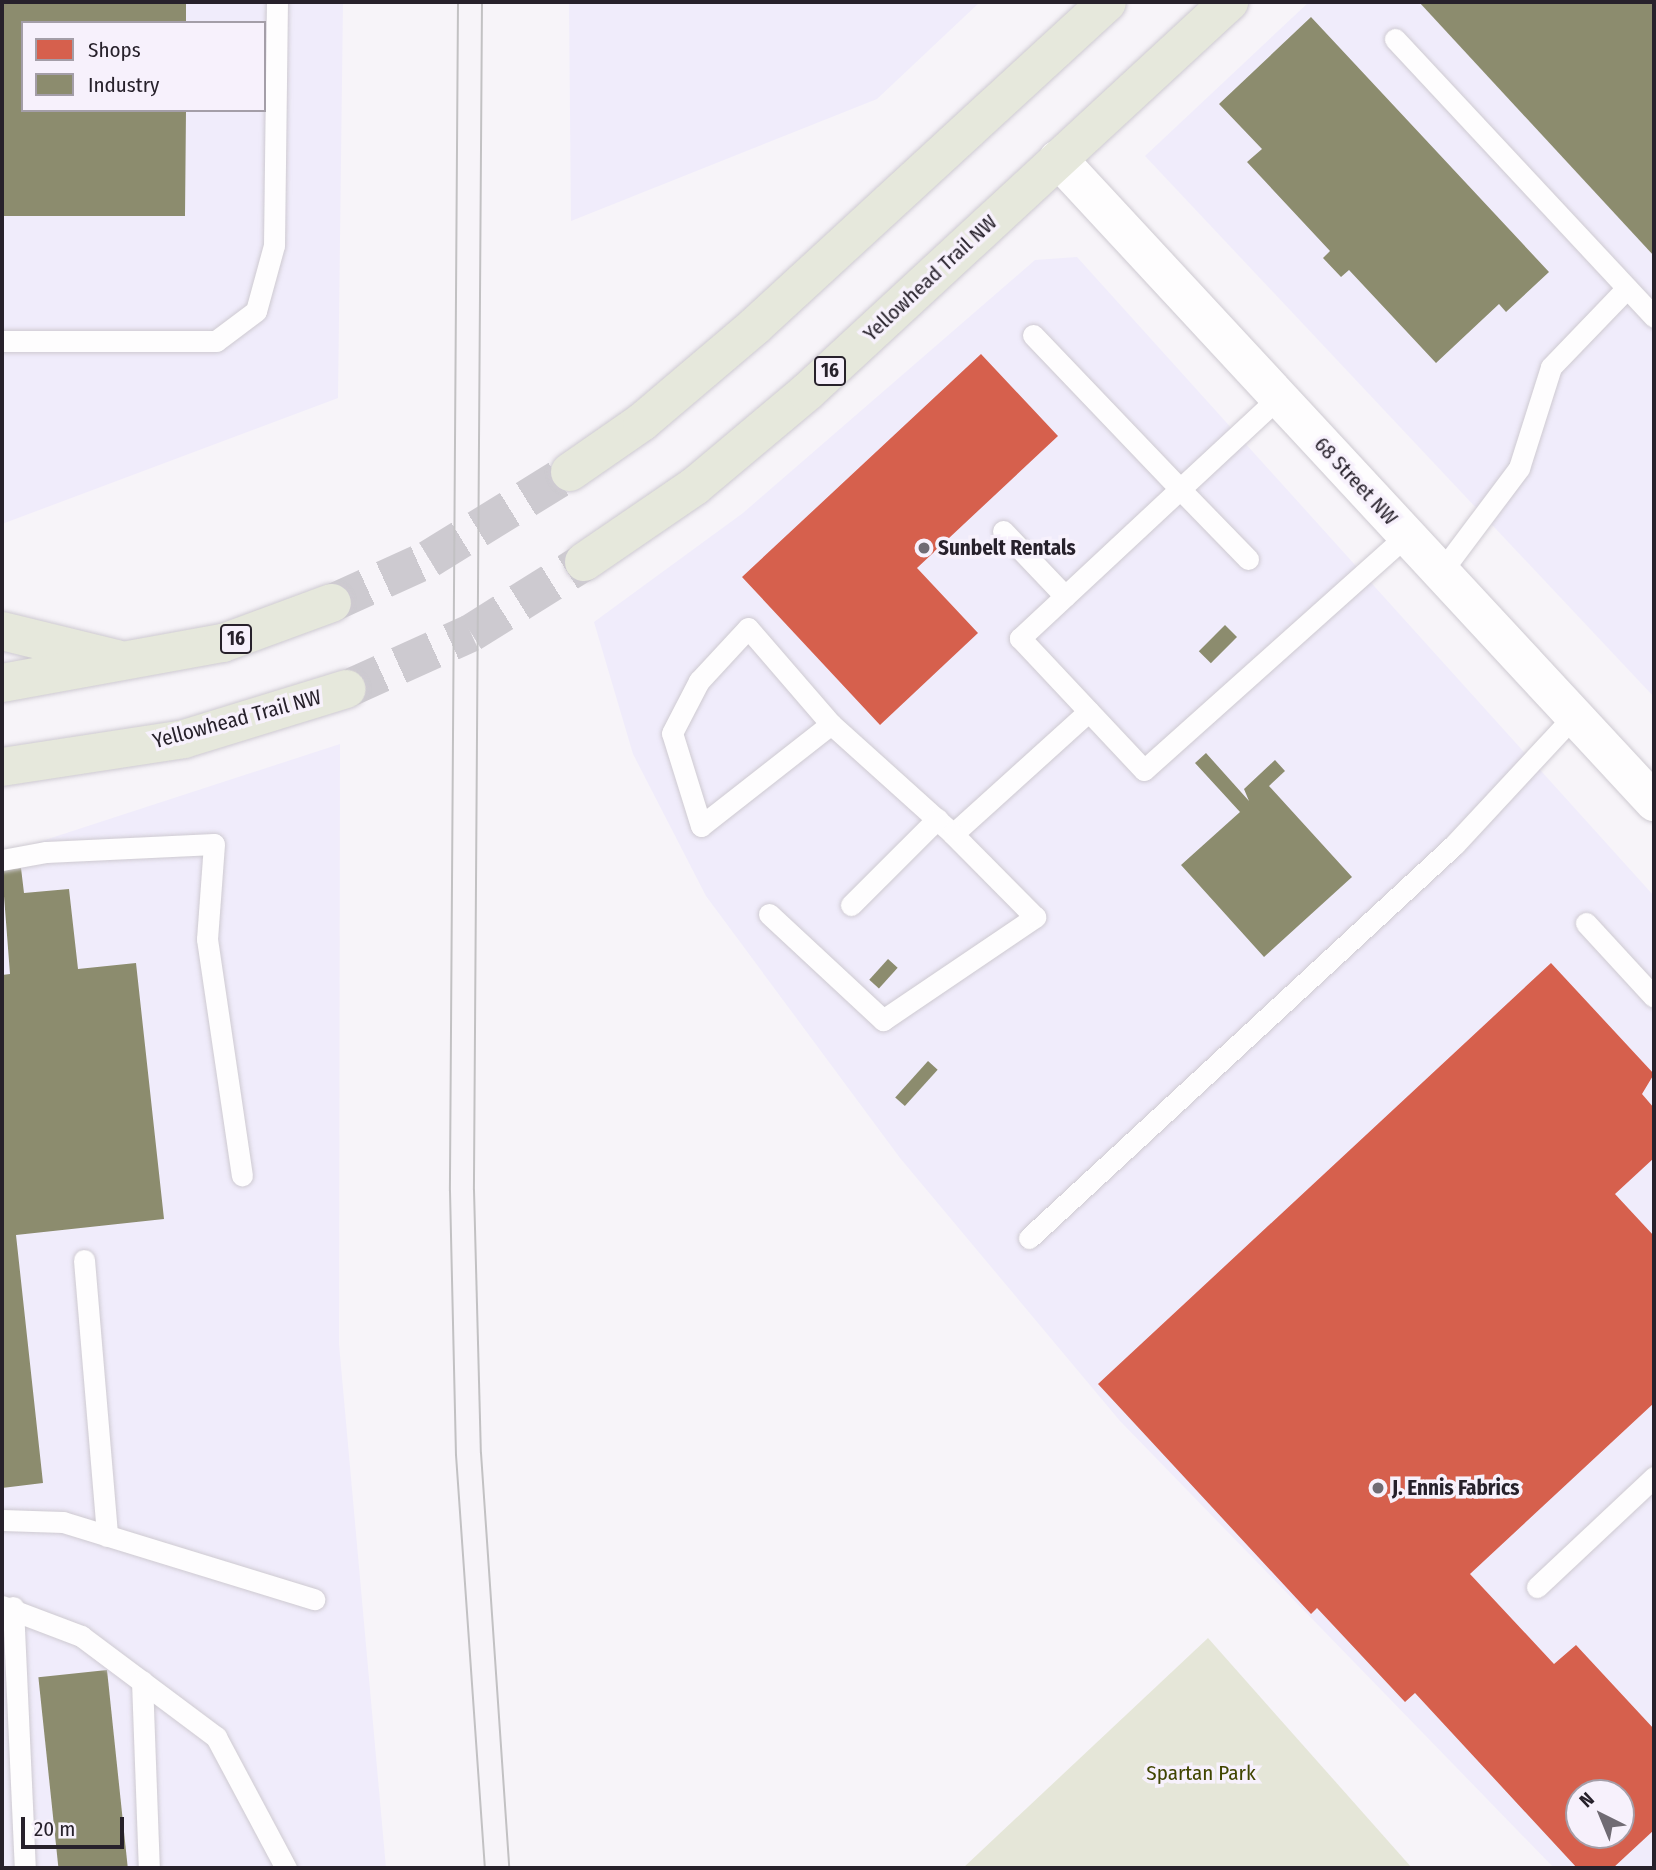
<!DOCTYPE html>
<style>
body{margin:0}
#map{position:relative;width:1656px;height:1870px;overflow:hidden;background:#f7f4f9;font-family:"Fira Sans Condensed",sans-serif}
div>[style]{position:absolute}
.industrial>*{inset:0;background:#f0ecfb}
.green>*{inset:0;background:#e5e6d8}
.shops>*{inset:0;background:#d6604d}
.industry>*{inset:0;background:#8c8c6e;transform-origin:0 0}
.highway-tunnel>*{height:38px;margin-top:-19px;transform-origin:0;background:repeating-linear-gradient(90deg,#cdcad0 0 38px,transparent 0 57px)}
.roads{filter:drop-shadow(0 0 2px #cecad1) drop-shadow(0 0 2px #cecad1)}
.lane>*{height:21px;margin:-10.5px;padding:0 10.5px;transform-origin:10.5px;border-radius:10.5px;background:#fefdfe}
.street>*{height:38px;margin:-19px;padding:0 19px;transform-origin:19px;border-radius:19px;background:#fefdfe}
.highway>*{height:38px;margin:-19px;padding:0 19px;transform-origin:19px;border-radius:19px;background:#e6e8dc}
.tram>*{height:2px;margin:-1px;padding:0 1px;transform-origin:1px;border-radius:1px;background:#c2c1c3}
.dots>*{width:19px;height:19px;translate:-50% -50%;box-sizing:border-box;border:4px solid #f7f1fc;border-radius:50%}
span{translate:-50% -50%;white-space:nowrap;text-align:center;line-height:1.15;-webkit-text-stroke:7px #f7f1fc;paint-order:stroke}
.shield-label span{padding:2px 5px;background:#f7f1fc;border:2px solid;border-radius:5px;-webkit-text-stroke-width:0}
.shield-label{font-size:19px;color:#27212b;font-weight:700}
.street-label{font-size:21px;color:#27212b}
.poi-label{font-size:21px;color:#27212b;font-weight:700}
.left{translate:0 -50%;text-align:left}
.park-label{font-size:21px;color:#404501}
.frame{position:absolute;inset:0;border:4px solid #27212b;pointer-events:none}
.legend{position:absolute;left:21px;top:21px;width:245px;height:91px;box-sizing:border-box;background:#f7f1fc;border:2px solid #a49ea8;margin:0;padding:9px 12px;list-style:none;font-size:21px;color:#27212b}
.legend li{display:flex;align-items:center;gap:14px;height:35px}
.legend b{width:35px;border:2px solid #a49ea8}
.north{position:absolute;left:1565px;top:1779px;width:70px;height:70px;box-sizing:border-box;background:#f7f1fc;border:2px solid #a49ea8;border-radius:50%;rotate:317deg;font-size:19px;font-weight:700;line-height:28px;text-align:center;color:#27212b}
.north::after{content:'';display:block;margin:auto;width:24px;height:32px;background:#706b73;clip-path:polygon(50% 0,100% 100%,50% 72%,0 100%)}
.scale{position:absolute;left:21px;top:1817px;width:103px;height:32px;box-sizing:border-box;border:4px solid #27212b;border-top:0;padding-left:9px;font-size:21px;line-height:24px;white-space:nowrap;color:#27212b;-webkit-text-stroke:5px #f7f1fc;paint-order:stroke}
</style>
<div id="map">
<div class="industrial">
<i style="clip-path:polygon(evenodd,2px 2px,343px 2px,338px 398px,2px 524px,2px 2px,23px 23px,264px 23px,264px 110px,23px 110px,23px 23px)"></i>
<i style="clip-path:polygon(569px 2px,980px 2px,877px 99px,571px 221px)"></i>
<i style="clip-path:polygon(1309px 2px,1654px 2px,1654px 697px,1145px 156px)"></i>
<i style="clip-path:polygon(evenodd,1077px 257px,1654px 896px,1654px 1868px,1554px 1868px,1120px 1421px,900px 1158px,706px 896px,633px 754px,594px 622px,743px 513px,1035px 260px,1077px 257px,1579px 1793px,1621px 1793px,1621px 1835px,1579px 1835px,1579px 1793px)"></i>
<i style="clip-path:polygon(340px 744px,339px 1344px,386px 1868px,2px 1868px,2px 854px)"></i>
</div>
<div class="green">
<i style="clip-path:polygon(1208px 1638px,1412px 1868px,963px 1868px)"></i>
</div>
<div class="shops">
<i style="clip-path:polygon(981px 354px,1058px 436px,917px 568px,978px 633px,880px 725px,742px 577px)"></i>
<i style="clip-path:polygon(evenodd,1551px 963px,1654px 1074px,1642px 1094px,1654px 1108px,1654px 1158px,1615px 1194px,1654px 1236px,1654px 1403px,1470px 1574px,1554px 1664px,1576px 1645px,1654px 1729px,1654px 1830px,1613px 1868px,1577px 1868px,1415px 1693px,1405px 1702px,1317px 1608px,1311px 1614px,1098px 1384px,1551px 963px,1579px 1793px,1621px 1793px,1621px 1835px,1579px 1835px,1579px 1793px)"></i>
</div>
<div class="industry">
<i style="clip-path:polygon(2px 2px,186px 2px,186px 23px,23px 23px,23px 110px,186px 110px,185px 216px,2px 216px)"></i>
<i style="clip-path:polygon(1419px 2px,1654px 2px,1654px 256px)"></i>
<i style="clip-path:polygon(1311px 17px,1549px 272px,1506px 312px,1499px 304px,1436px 363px,1349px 270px,1341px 277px,1323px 258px,1330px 251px,1247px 162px,1262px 149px,1219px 104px)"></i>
<i style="left:1225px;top:625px;width:17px;height:37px;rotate:45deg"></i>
<i style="clip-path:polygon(1206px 753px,1249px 801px,1244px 789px,1275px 760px,1285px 771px,1269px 786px,1352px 877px,1264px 957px,1181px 865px,1240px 812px,1195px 763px)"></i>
<i style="clip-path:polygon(21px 868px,24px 893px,69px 889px,78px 969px,136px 963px,164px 1219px,16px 1235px,43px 1483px,2px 1488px,2px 975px,10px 974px,2px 870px)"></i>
<i style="left:888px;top:959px;width:13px;height:28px;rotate:42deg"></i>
<i style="left:928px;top:1061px;width:13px;height:49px;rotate:42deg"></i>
<i style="left:107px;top:1670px;width:199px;height:69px;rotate:84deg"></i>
</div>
<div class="highway-tunnel">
<i style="left:332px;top:603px;width:107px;rotate:-24.4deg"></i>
<i style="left:429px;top:559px;width:166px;rotate:-31.7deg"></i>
<i style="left:347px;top:689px;width:136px;rotate:-24.3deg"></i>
<i style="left:471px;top:633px;width:133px;rotate:-32.1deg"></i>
</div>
<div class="roads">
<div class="lane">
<i style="left:1395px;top:39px;width:380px;rotate:47deg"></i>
<i style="left:1033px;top:335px;width:213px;rotate:46.3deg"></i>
<i style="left:1180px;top:489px;width:135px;rotate:-42.9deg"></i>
<i style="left:2px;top:341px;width:214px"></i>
<i style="left:216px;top:341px;width:50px;rotate:-36.9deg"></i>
<i style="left:256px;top:311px;width:68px;rotate:-74.7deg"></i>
<i style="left:274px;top:245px;width:243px;rotate:-89.3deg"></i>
<i style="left:1003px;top:531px;width:90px;rotate:46.4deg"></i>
<i style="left:1248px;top:559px;width:98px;rotate:-134.2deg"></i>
<i style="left:1180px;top:489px;width:219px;rotate:137deg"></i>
<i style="left:1020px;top:638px;width:181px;rotate:46.8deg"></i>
<i style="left:1144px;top:770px;width:353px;rotate:-41.8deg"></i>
<i style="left:1441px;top:572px;width:130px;rotate:-53.1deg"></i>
<i style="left:1519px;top:468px;width:106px;rotate:-72.4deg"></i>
<i style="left:1551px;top:367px;width:107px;rotate:-46.1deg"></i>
<i style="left:831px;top:724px;width:165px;rotate:141.9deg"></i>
<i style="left:701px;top:826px;width:97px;rotate:-107.3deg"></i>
<i style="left:672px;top:733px;width:59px;rotate:-62.6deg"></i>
<i style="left:699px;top:681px;width:72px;rotate:-47.2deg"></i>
<i style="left:748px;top:628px;width:127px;rotate:49.2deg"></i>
<i style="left:831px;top:724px;width:164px;rotate:42deg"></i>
<i style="left:953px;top:834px;width:183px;rotate:-42.1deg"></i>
<i style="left:2px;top:860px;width:45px;rotate:-10.3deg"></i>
<i style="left:46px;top:852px;width:168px;rotate:-2.7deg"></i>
<i style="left:214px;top:844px;width:95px;rotate:94.2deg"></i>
<i style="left:207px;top:939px;width:239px;rotate:81.6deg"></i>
<i style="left:851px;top:905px;width:122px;rotate:-45deg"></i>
<i style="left:769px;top:914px;width:156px;rotate:42.9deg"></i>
<i style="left:883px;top:1020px;width:184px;rotate:-34.1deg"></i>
<i style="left:1035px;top:917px;width:117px;rotate:-134.7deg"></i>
<i style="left:1586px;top:923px;width:100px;rotate:47.4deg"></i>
<i style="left:1029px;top:1238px;width:579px;rotate:-42.76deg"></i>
<i style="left:1454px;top:845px;width:176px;rotate:-47.1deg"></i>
<i style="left:84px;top:1260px;width:277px;rotate:85.2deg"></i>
<i style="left:2px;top:1520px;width:61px;rotate:1.9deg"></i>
<i style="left:63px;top:1522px;width:263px;rotate:17.1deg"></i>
<i style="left:1537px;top:1587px;width:161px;rotate:-43.2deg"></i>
<i style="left:2px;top:1606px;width:85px;rotate:20.8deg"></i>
<i style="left:81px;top:1636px;width:169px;rotate:36.8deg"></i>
<i style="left:216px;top:1737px;width:149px;rotate:61.9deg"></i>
<i style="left:13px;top:1607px;width:261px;rotate:87.4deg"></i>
<i style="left:142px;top:1681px;width:187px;rotate:87.9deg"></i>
</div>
<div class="street">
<i style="left:1058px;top:159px;width:877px;rotate:47.17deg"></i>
</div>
<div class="highway">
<i style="left:570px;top:472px;width:88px;rotate:-34.8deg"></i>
<i style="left:642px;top:422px;width:148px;rotate:-40.3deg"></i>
<i style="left:755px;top:326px;width:478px;rotate:-42.6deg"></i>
<i style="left:584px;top:562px;width:135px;rotate:-34.4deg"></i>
<i style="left:695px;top:486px;width:146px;rotate:-40deg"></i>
<i style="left:807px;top:392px;width:575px;rotate:-42.74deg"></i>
<i style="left:2px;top:631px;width:118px;rotate:13.7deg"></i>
<i style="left:2px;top:683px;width:225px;rotate:-10.3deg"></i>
<i style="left:223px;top:643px;width:116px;rotate:-20.2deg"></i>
<i style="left:2px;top:767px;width:184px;rotate:-8.7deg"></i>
<i style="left:184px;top:739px;width:170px;rotate:-17.1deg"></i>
</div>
</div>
<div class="tram">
<i style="left:458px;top:2px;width:1189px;rotate:90.39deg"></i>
<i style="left:450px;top:1191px;width:264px;rotate:88.7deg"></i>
<i style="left:456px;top:1455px;width:414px;rotate:86deg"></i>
<i style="left:482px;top:2px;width:1188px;rotate:90.39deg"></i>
<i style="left:474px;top:1190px;width:263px;rotate:88.5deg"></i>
<i style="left:481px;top:1453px;width:416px;rotate:86.1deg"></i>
</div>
<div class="dots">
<i style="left:924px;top:548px;background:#706b73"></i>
<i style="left:1378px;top:1488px;background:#706b73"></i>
</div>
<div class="shield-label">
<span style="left:830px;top:371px">16</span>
<span style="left:236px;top:639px">16</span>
</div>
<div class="street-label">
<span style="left:930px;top:278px;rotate:-43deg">Yellowhead Trail NW</span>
<span style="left:1356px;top:481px;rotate:47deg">68 Street NW</span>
<span style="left:237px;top:719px;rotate:-15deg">Yellowhead Trail NW</span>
</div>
<div class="poi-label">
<span class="left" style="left:938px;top:548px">Sunbelt Rentals</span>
<span class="left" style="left:1392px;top:1488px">J. Ennis Fabrics</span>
</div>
<div class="park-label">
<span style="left:1201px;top:1773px">Spartan Park</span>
</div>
<div class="frame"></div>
<ul class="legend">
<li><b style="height:19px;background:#d6604d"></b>Shops</li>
<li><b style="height:19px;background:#8c8c6e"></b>Industry</li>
</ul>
<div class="north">N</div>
<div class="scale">20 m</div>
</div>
